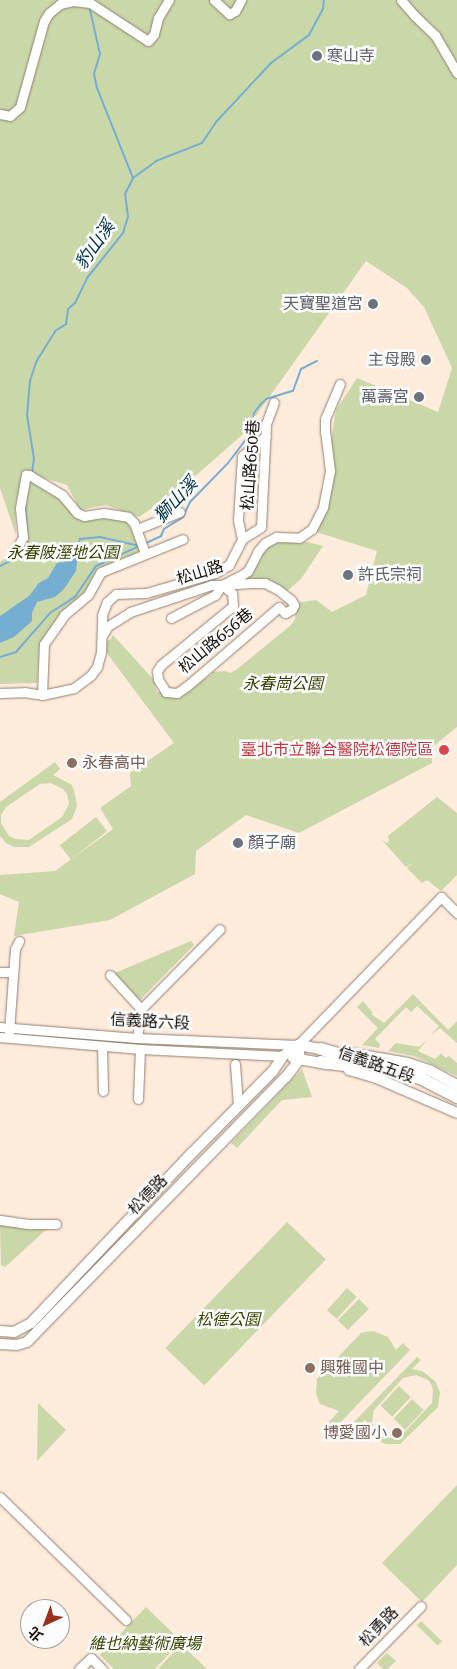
<!DOCTYPE html>
<meta charset="utf-8">
<style>
body{margin:0}
#map{position:relative;width:457px;height:1669px;overflow:hidden;background:#fdebdc;font-family:"Roboto Serif","Noto Sans TC",serif}
div>[style]{position:absolute}
.green>*{inset:0;background:#c9d7a9;transform-origin:0 0}
.water>*{inset:0;background:#76aed2}
.stream>*{height:2px;margin:-1px;padding:0 1px;transform-origin:1px;border-radius:1px;background:#76aed2}
.roads{filter:drop-shadow(0 0 1px #937f6e) drop-shadow(0 0 1px #937f6e)}
.minor>*{height:9px;margin:-4.5px;padding:0 4.5px;transform-origin:4.5px;border-radius:4.5px;background:#fff}
.major>*{height:10px;margin:-5px;padding:0 5px;transform-origin:5px;border-radius:5px;background:#fff}
.highway>*{height:12px;margin:-6px;padding:0 6px;transform-origin:6px;border-radius:6px;background:#fff}
.dots>*{width:14px;height:14px;translate:-50% -50%;box-sizing:border-box;border:2px solid #fcfcfc;border-radius:50%}
span{translate:-50% -50%;white-space:nowrap;text-align:center;line-height:1.15;-webkit-text-stroke:5px #fcfcfc;paint-order:stroke}
.worship-label{font-size:16px;color:#5b616d}
.left{translate:0 -50%;text-align:left}
.right{translate:-100% -50%;text-align:right}
.street-label{font-size:16px;color:#18100a}
.park-label{font-size:16px;color:#374300;font-style:italic}
.health-label{font-size:16px;color:#be3a42}
.education-label{font-size:16px;color:#785e54}
.water-label{font-size:18px;color:#003048;font-style:italic}
.north{position:absolute;left:20px;top:1599px;width:50px;height:50px;box-sizing:border-box;background:#fcfcfc;border:1px solid #a19e9b;border-radius:50%;rotate:223deg;font-size:14px;font-weight:700;line-height:20px;text-align:center;color:#18100a}
.north::after{content:'';display:block;margin:auto;width:18px;height:22px;background:#992f1c;clip-path:polygon(50% 0,100% 100%,50% 72%,0 100%)}
</style>
<div id="map">
<div class="green">
<i style="clip-path:polygon(0 0,457px 0,457px 727px,431px 748px,432px 763px,299px 833px,246px 815px,196px 851px,195px 874px,110px 920px,14px 936px,19px 902px,0 894px,0 875px,55px 871px,113px 829px,100px 808px,131px 786px,130px 773px,174px 743px,106px 652px,105px 641px,110px 640px,113px 635px,153px 679px,157px 692px,164px 692px,174px 698px,211px 675px,212px 672px,226px 671px,230px 673px,236px 670px,291px 625px,295px 619px,296px 603px,316px 600px,332px 612px,366px 595px,377px 551px,316px 532px,336px 410px,357px 378px,438px 412px,452px 368px,424px 307px,407px 288px,366px 261px,243px 434px,183px 487px,139px 517px,106px 505px,80px 510px,67px 485px,31px 474px,23px 477px,15px 505px,16px 535px,0 488px)"></i>
<i style="clip-path:polygon(28px 481px,53px 489px,77px 517px,87px 521px,98px 515px,128px 521px,140px 551px,98px 569px,84px 594px,62px 611px,39px 648px,37px 683px,0 684px,0 562px,26px 545px,25px 497px)"></i>
<i style="clip-path:polygon(275px 541px,308px 542px,323px 546px,301px 579px,286px 592px,274px 584px,246px 577px,266px 546px)"></i>
<i style="clip-path:polygon(evenodd,55px 762px,60px 769px,53px 775px,72px 785px,75px 794px,77px 806px,72px 819px,29px 847px,14px 847px,6px 843px,0 836px,0 802px,55px 762px,51px 783px,63px 789px,67px 794px,69px 804px,62px 817px,29px 840px,15px 839px,9px 836px,1px 823px,1px 815px,6px 807px,40px 784px,51px 783px)"></i>
<i style="clip-path:polygon(437px 797px,457px 813px,457px 875px,441px 891px,427px 880px,422px 883px,407px 868px,413px 863px,406px 867px,382px 840px,387px 843px,389px 841px,388px 836px)"></i>
<i style="left:96px;top:817px;width:18px;height:46px;rotate:52deg"></i>
<i style="clip-path:polygon(191px 941px,194px 945px,137px 1003px,110px 975px)"></i>
<i style="clip-path:polygon(413px 994px,448px 1030px,457px 1021px,457px 1043px,440px 1028px,430px 1036px,439px 1026px,417px 1006px,411px 1012px,406px 1007px,375px 1039px,380px 1044px,379px 1048px,362px 1045px,378px 1028px,357px 1007px,363px 1001px,373px 1013px,371px 1014px,384px 1023px)"></i>
<i style="clip-path:polygon(427px 1040px,418px 1051px,435px 1059px,441px 1053px,446px 1058px,449px 1056px,457px 1063px,457px 1076px,414px 1056px,388px 1051px,396px 1043px,419px 1047px)"></i>
<i style="clip-path:polygon(302px 1069px,312px 1097px,282px 1100px,237px 1148px,231px 1143px)"></i>
<i style="left:287px;top:1222px;width:54px;height:175px;rotate:44deg"></i>
<i style="clip-path:polygon(0 1224px,48px 1228px,5px 1267px,1px 1265px)"></i>
<i style="left:347px;top:1288px;width:13px;height:30px;rotate:42deg"></i>
<i style="left:359px;top:1299px;width:14px;height:30px;rotate:45deg"></i>
<i style="clip-path:polygon(373px 1331px,388px 1337px,396px 1350px,403px 1343px,410px 1350px,334px 1429px,327px 1424px,339px 1411px,320px 1404px,316px 1394px,317px 1379px,361px 1333px)"></i>
<i style="clip-path:polygon(evenodd,417px 1357px,421px 1360px,412px 1369px,422px 1371px,435px 1381px,440px 1392px,438px 1407px,400px 1444px,386px 1444px,374px 1439px,366px 1430px,366px 1419px,355px 1430px,350px 1426px,417px 1357px,416px 1375px,428px 1380px,431px 1384px,433px 1390px,432px 1403px,401px 1436px,391px 1438px,381px 1437px,375px 1431px,372px 1422px,374px 1410px,403px 1378px,416px 1375px)"></i>
<i style="left:399px;top:1386px;width:16px;height:27px;rotate:43deg"></i>
<i style="left:412px;top:1399px;width:16px;height:27px;rotate:43deg"></i>
<i style="clip-path:polygon(38px 1403px,66px 1430px,37px 1461px)"></i>
<i style="clip-path:polygon(457px 1485px,457px 1565px,422px 1602px,382px 1563px)"></i>
<i style="clip-path:polygon(146px 1607px,181px 1641px,155px 1669px,114px 1669px,100px 1655px)"></i>
<i style="left:421px;top:1621px;width:29px;height:6px;rotate:44deg"></i>
<i style="clip-path:polygon(181px 1644px,207px 1669px,158px 1669px)"></i>
<i style="clip-path:polygon(387px 1653px,396px 1661px,387px 1669px,383px 1669px,377px 1663px)"></i>
</div>
<div class="water">
<i style="clip-path:polygon(71px 556px,77px 561px,76px 571px,64px 589px,55px 597px,37px 602px,32px 613px,32px 621px,14px 637px,0 643px,0 616px,29px 596px,39px 583px,48px 578px,57px 563px,65px 562px)"></i>
</div>
<div class="stream">
<i style="left:90px;top:10px;width:45px;rotate:77.2deg"></i>
<i style="left:100px;top:54px;width:21px;rotate:107deg"></i>
<i style="left:94px;top:74px;width:14px;rotate:78deg"></i>
<i style="left:97px;top:88px;width:97px;rotate:68.2deg"></i>
<i style="left:32px;top:473px;width:14px;rotate:-82deg"></i>
<i style="left:34px;top:459px;width:45px;rotate:-99deg"></i>
<i style="left:27px;top:415px;width:34px;rotate:-85deg"></i>
<i style="left:30px;top:381px;width:20px;rotate:-72deg"></i>
<i style="left:36px;top:362px;width:36px;rotate:-58deg"></i>
<i style="left:55px;top:331px;width:13px;rotate:-32deg"></i>
<i style="left:66px;top:324px;width:15px;rotate:-82deg"></i>
<i style="left:68px;top:309px;width:9px;rotate:-41deg"></i>
<i style="left:75px;top:303px;width:28px;rotate:-64deg"></i>
<i style="left:87px;top:278px;width:58px;rotate:-51.3deg"></i>
<i style="left:123px;top:233px;width:17px;rotate:-73deg"></i>
<i style="left:128px;top:217px;width:23px;rotate:-97deg"></i>
<i style="left:125px;top:194px;width:18px;rotate:-63deg"></i>
<i style="left:133px;top:178px;width:29px;rotate:-36deg"></i>
<i style="left:156px;top:161px;width:49px;rotate:-21.4deg"></i>
<i style="left:202px;top:143px;width:25px;rotate:-56deg"></i>
<i style="left:216px;top:122px;width:81px;rotate:-47deg"></i>
<i style="left:271px;top:63px;width:47px;rotate:-36.4deg"></i>
<i style="left:309px;top:35px;width:30px;rotate:-62deg"></i>
<i style="left:323px;top:9px;width:9px;rotate:-84deg"></i>
<i style="left:25px;top:501px;width:35px;rotate:87deg"></i>
<i style="left:144px;top:544px;width:19px;rotate:-25deg"></i>
<i style="left:161px;top:536px;width:8px;rotate:-67deg"></i>
<i style="left:164px;top:529px;width:22px;rotate:-32deg"></i>
<i style="left:183px;top:517px;width:17px;rotate:-65deg"></i>
<i style="left:190px;top:502px;width:54px;rotate:-45.7deg"></i>
<i style="left:228px;top:463px;width:41px;rotate:-52.9deg"></i>
<i style="left:253px;top:430px;width:17px;rotate:-87deg"></i>
<i style="left:254px;top:413px;width:10px;rotate:-53deg"></i>
<i style="left:260px;top:405px;width:8px;rotate:-45deg"></i>
<i style="left:266px;top:399px;width:28px;rotate:-17deg"></i>
<i style="left:293px;top:391px;width:23px;rotate:-70deg"></i>
<i style="left:301px;top:369px;width:18px;rotate:-27deg"></i>
<i style="left:75px;top:560px;width:22px;rotate:-77deg"></i>
<i style="left:80px;top:539px;width:20px;rotate:-6deg"></i>
<i style="left:100px;top:537px;width:41px;rotate:12.7deg"></i>
<i style="left:0;top:566px;width:18px;rotate:-27deg"></i>
<i style="left:16px;top:558px;width:20px;rotate:-60deg"></i>
<i style="left:0;top:657px;width:17px;rotate:-17deg"></i>
<i style="left:16px;top:652px;width:52px;rotate:-48.9deg"></i>
<i style="left:50px;top:613px;width:30px;rotate:-33deg"></i>
<i style="left:75px;top:597px;width:37px;rotate:-56deg"></i>
<i style="left:96px;top:566px;width:45px;rotate:-24.9deg"></i>
</div>
<div class="roads">
<div class="minor">
<i style="left:214px;top:0;width:21px;rotate:43deg"></i>
<i style="left:229px;top:14px;width:7px;rotate:-27deg"></i>
<i style="left:235px;top:11px;width:13px;rotate:-61deg"></i>
<i style="left:401px;top:0;width:20px;rotate:49deg"></i>
<i style="left:414px;top:15px;width:29px;rotate:44deg"></i>
<i style="left:435px;top:35px;width:44px;rotate:59.9deg"></i>
<i style="left:0;top:114px;width:10px;rotate:11deg"></i>
<i style="left:10px;top:116px;width:13px;rotate:-42deg"></i>
<i style="left:20px;top:107px;width:89px;rotate:-74.4deg"></i>
<i style="left:44px;top:21px;width:9px;rotate:-58deg"></i>
<i style="left:49px;top:13px;width:14px;rotate:-39deg"></i>
<i style="left:60px;top:4px;width:13px;rotate:-13deg"></i>
<i style="left:73px;top:1px;width:17px;rotate:7deg"></i>
<i style="left:90px;top:3px;width:69px;rotate:33.2deg"></i>
<i style="left:148px;top:41px;width:9px;rotate:-49deg"></i>
<i style="left:154px;top:34px;width:16px;rotate:-76deg"></i>
<i style="left:158px;top:18px;width:21px;rotate:-59deg"></i>
<i style="left:137px;top:529px;width:46px;rotate:-21.6deg"></i>
<i style="left:242px;top:539px;width:19px;rotate:-102deg"></i>
<i style="left:238px;top:520px;width:64px;rotate:-86.4deg"></i>
<i style="left:242px;top:456px;width:31px;rotate:-40deg"></i>
<i style="left:15px;top:551px;width:16px;rotate:-60deg"></i>
<i style="left:23px;top:537px;width:29px;rotate:-96deg"></i>
<i style="left:20px;top:508px;width:34px;rotate:-80deg"></i>
<i style="left:26px;top:475px;width:3px"></i>
<i style="left:29px;top:475px;width:39px;rotate:31deg"></i>
<i style="left:62px;top:495px;width:23px;rotate:50deg"></i>
<i style="left:77px;top:513px;width:8px;rotate:23deg"></i>
<i style="left:84px;top:516px;width:20px;rotate:-9deg"></i>
<i style="left:104px;top:513px;width:24px;rotate:9deg"></i>
<i style="left:128px;top:517px;width:8px;rotate:45deg"></i>
<i style="left:134px;top:523px;width:32px;rotate:70deg"></i>
<i style="left:251px;top:583px;width:14px"></i>
<i style="left:265px;top:583px;width:13px;rotate:27deg"></i>
<i style="left:277px;top:589px;width:18px;rotate:38deg"></i>
<i style="left:291px;top:600px;width:6px;rotate:59deg"></i>
<i style="left:294px;top:605px;width:4px;rotate:117deg"></i>
<i style="left:292px;top:609px;width:8px;rotate:150deg"></i>
<i style="left:285px;top:613px;width:8px;rotate:-135deg"></i>
<i style="left:279px;top:607px;width:121px;rotate:139.3deg"></i>
<i style="left:187px;top:686px;width:12px;rotate:145deg"></i>
<i style="left:177px;top:693px;width:11px;rotate:-175deg"></i>
<i style="left:166px;top:692px;width:15px;rotate:-122deg"></i>
<i style="left:158px;top:679px;width:8px;rotate:-97deg"></i>
<i style="left:157px;top:671px;width:7px;rotate:-56deg"></i>
<i style="left:161px;top:665px;width:93px;rotate:-39.3deg"></i>
<i style="left:233px;top:606px;width:13px;rotate:-94deg"></i>
<i style="left:232px;top:593px;width:13px;rotate:-141deg"></i>
<i style="left:222px;top:585px;width:29px;rotate:-4deg"></i>
<i style="left:171px;top:618px;width:50px;rotate:-27.6deg"></i>
<i style="left:215px;top:595px;width:12px;rotate:-55deg"></i>
<i style="left:103px;top:634px;width:9px;rotate:-58deg"></i>
<i style="left:108px;top:626px;width:26px;rotate:-32deg"></i>
<i style="left:130px;top:612px;width:85px;rotate:-18.4deg"></i>
<i style="left:211px;top:585px;width:11px"></i>
<i style="left:222px;top:585px;width:22px;rotate:-27deg"></i>
<i style="left:242px;top:575px;width:7px;rotate:-34deg"></i>
<i style="left:248px;top:571px;width:22px;rotate:-63deg"></i>
<i style="left:258px;top:551px;width:11px;rotate:-49deg"></i>
<i style="left:265px;top:543px;width:13px;rotate:-29deg"></i>
<i style="left:276px;top:537px;width:23px;rotate:2deg"></i>
<i style="left:299px;top:538px;width:16px;rotate:-35deg"></i>
<i style="left:312px;top:529px;width:25px;rotate:-63deg"></i>
<i style="left:323px;top:507px;width:37px;rotate:-79deg"></i>
<i style="left:330px;top:471px;width:39px;rotate:-97deg"></i>
<i style="left:325px;top:432px;width:13px;rotate:-90deg"></i>
<i style="left:325px;top:419px;width:38px;rotate:-67deg"></i>
<i style="left:0;top:693px;width:24px;rotate:-2deg"></i>
<i style="left:24px;top:692px;width:18px;rotate:9deg"></i>
<i style="left:42px;top:695px;width:33px;rotate:-12deg"></i>
<i style="left:74px;top:688px;width:21px;rotate:-37deg"></i>
<i style="left:91px;top:675px;width:10px;rotate:-53deg"></i>
<i style="left:97px;top:667px;width:16px;rotate:-75deg"></i>
<i style="left:101px;top:652px;width:37px;rotate:-88deg"></i>
<i style="left:102px;top:615px;width:14px;rotate:-69deg"></i>
<i style="left:107px;top:602px;width:12px;rotate:-42deg"></i>
<i style="left:116px;top:594px;width:30px;rotate:-2deg"></i>
<i style="left:146px;top:593px;width:72px;rotate:-16.2deg"></i>
<i style="left:215px;top:573px;width:16px;rotate:-30deg"></i>
<i style="left:229px;top:565px;width:29px;rotate:-63deg"></i>
<i style="left:242px;top:539px;width:22px;rotate:-32deg"></i>
<i style="left:261px;top:527px;width:103px;rotate:-87.2deg"></i>
<i style="left:266px;top:424px;width:23px;rotate:-70deg"></i>
<i style="left:42px;top:695px;width:51px;rotate:-87.8deg"></i>
<i style="left:44px;top:644px;width:35px;rotate:-55deg"></i>
<i style="left:64px;top:615px;width:31px;rotate:-40deg"></i>
<i style="left:88px;top:595px;width:26px;rotate:-61deg"></i>
<i style="left:101px;top:572px;width:88px;rotate:-21.9deg"></i>
<i style="left:0;top:972px;width:13px"></i>
<i style="left:110px;top:975px;width:46px;rotate:47.6deg"></i>
<i style="left:0;top:1027px;width:137px;rotate:4.6deg"></i>
<i style="left:137px;top:1038px;width:161px;rotate:2.5deg"></i>
<i style="left:298px;top:1045px;width:206px;rotate:-46deg"></i>
<i style="left:441px;top:897px;width:23px;rotate:45deg"></i>
<i style="left:9px;top:1032px;width:83px;rotate:-85.9deg"></i>
<i style="left:15px;top:949px;width:9px;rotate:-63deg"></i>
<i style="left:0;top:1037px;width:141px;rotate:4.9deg"></i>
<i style="left:140px;top:1049px;width:143px;rotate:2.8deg"></i>
<i style="left:137px;top:1038px;width:29px;rotate:-82deg"></i>
<i style="left:141px;top:1009px;width:112px;rotate:-45.4deg"></i>
<i style="left:102px;top:1046px;width:45px;rotate:88.7deg"></i>
<i style="left:235px;top:1064px;width:42px;rotate:85.9deg"></i>
<i style="left:138px;top:1099px;width:50px;rotate:-87.7deg"></i>
<i style="left:0;top:1220px;width:30px;rotate:8deg"></i>
<i style="left:30px;top:1224px;width:26px"></i>
<i style="left:0;top:1497px;width:176px;rotate:44.3deg"></i>
<i style="left:79px;top:1669px;width:16px;rotate:-43deg"></i>
<i style="left:91px;top:1658px;width:16px;rotate:45deg"></i>
<i style="left:359px;top:1669px;width:88px;rotate:-45.5deg"></i>
</div>
<div class="major">
<i style="left:298px;top:1045px;width:29px;rotate:10deg"></i>
<i style="left:349px;top:1053px;width:60px;rotate:9.6deg"></i>
<i style="left:408px;top:1063px;width:24px;rotate:19deg"></i>
<i style="left:431px;top:1071px;width:30px;rotate:28deg"></i>
<i style="left:293px;top:1058px;width:36px;rotate:10deg"></i>
<i style="left:349px;top:1070px;width:26px;rotate:16deg"></i>
<i style="left:374px;top:1077px;width:90px;rotate:23.4deg"></i>
<i style="left:0;top:1331px;width:14px;rotate:4deg"></i>
<i style="left:14px;top:1332px;width:19px;rotate:-28deg"></i>
<i style="left:31px;top:1323px;width:234px;rotate:-46.6deg"></i>
<i style="left:192px;top:1153px;width:115px;rotate:-45.4deg"></i>
<i style="left:273px;top:1071px;width:18px;rotate:-56deg"></i>
<i style="left:283px;top:1056px;width:19px;rotate:-36deg"></i>
<i style="left:0;top:1344px;width:17px;rotate:3deg"></i>
<i style="left:17px;top:1345px;width:10px;rotate:-17deg"></i>
<i style="left:27px;top:1342px;width:371px;rotate:-45.7deg"></i>
<i style="left:286px;top:1077px;width:23px;rotate:-52deg"></i>
<i style="left:300px;top:1059px;width:14px;rotate:-98deg"></i>
</div>
<div class="highway">
<i style="left:321px;top:1049px;width:103px;rotate:16.3deg"></i>
<i style="left:420px;top:1078px;width:42px;rotate:27.2deg"></i>
<i style="left:321px;top:1062px;width:40px;rotate:7.1deg"></i>
</div>
</div>
<div class="dots">
<i style="left:317px;top:56px;background:#6b7280"></i>
<i style="left:373px;top:304px;background:#6b7280"></i>
<i style="left:426px;top:360px;background:#6b7280"></i>
<i style="left:419px;top:397px;background:#6b7280"></i>
<i style="left:348px;top:575px;background:#6b7280"></i>
<i style="left:444px;top:750px;background:#e0444e"></i>
<i style="left:72px;top:763px;background:#8d6e63"></i>
<i style="left:238px;top:843px;background:#6b7280"></i>
<i style="left:310px;top:1368px;background:#8d6e63"></i>
<i style="left:397px;top:1433px;background:#8d6e63"></i>
</div>
<div class="worship-label">
<span class="left" style="left:327px;top:56px">寒山寺</span>
<span class="right" style="left:363px;top:304px">天寶聖道宮</span>
<span class="right" style="left:416px;top:360px">主母殿</span>
<span class="right" style="left:409px;top:397px">萬壽宮</span>
<span class="left" style="left:358px;top:575px">許氏宗祠</span>
<span class="left" style="left:248px;top:843px">顏子廟</span>
</div>
<div class="street-label">
<span style="left:251px;top:465px;rotate:-86deg">松山路650巷</span>
<span style="left:200px;top:573px;rotate:-17deg">松山路</span>
<span style="left:216px;top:641px;rotate:-40deg">松山路656巷</span>
<span style="left:150px;top:1022px;rotate:3deg">信義路六段</span>
<span style="left:376px;top:1065px;rotate:19deg">信義路五段</span>
<span style="left:148px;top:1195px;rotate:-46deg">松德路</span>
<span style="left:379px;top:1627px;rotate:-46deg">松勇路</span>
</div>
<div class="park-label">
<span style="left:63px;top:553px">永春陂溼地公園</span>
<span style="left:283px;top:684px">永春崗公園</span>
<span style="left:228px;top:1320px">松德公園</span>
<span style="left:145px;top:1644px">維也納藝術廣場</span>
</div>
<div class="health-label">
<span class="right" style="left:433px;top:750px">臺北市立聯合醫院松德院區</span>
</div>
<div class="education-label">
<span class="left" style="left:82px;top:763px">永春高中</span>
<span class="left" style="left:320px;top:1368px">興雅國中</span>
<span class="right" style="left:387px;top:1433px">博愛國小</span>
</div>
<div class="water-label">
<span style="left:95px;top:245px;rotate:-55deg">豹山溪</span>
<span style="left:176px;top:500px;rotate:-47deg">獅山溪</span>
</div>
<div class="north">北</div>
</div>
